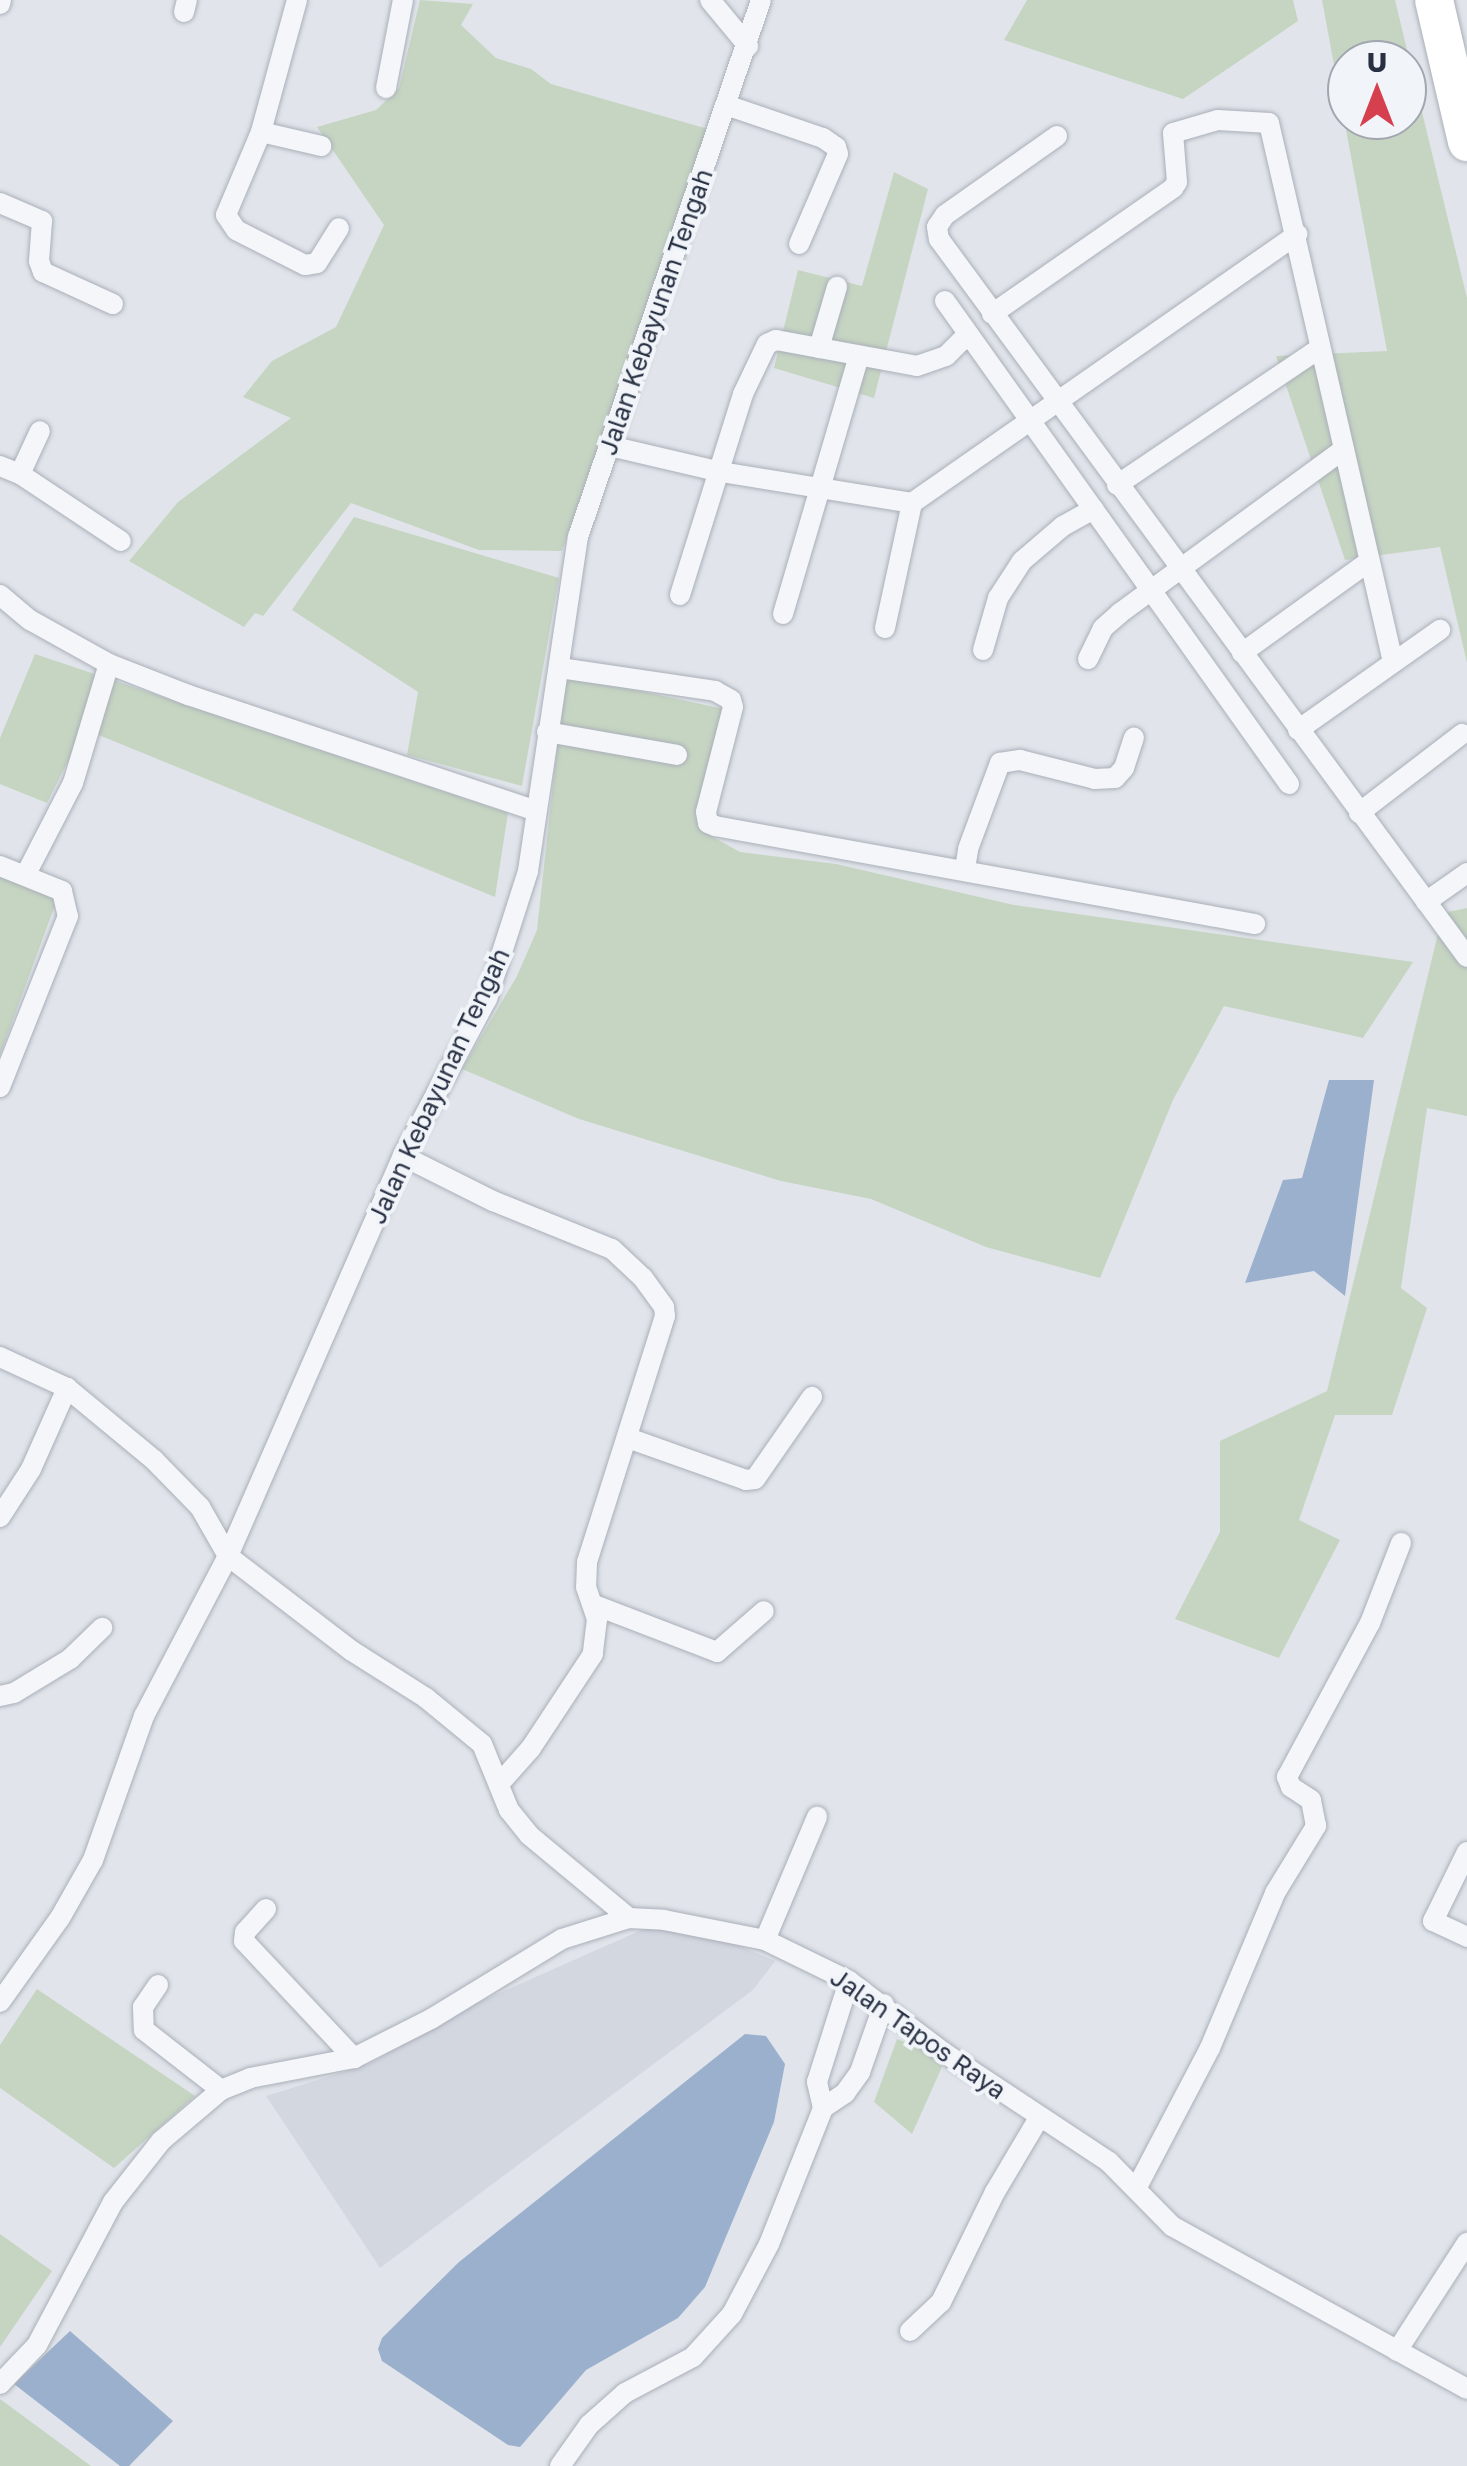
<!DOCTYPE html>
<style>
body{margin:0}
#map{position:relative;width:1467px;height:2466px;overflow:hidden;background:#e1e5eb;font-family:"Golos Text",sans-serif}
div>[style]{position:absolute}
.built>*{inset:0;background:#d3d7e0}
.green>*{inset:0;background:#c6d5c2}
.water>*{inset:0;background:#9bb0cd}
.roads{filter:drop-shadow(0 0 2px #aaafb9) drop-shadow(0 0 2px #aaafb9)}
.street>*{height:20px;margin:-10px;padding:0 10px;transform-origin:10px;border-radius:10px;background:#f5f6f9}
.highway>*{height:38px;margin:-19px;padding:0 19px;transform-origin:19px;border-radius:19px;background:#fff}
span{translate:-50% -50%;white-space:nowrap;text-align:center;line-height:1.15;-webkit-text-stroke:8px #f1f4f8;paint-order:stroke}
.street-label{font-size:25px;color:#283144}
.north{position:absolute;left:1327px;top:40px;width:100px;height:100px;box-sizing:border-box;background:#f1f4f8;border:2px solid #a1a6b0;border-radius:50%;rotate:0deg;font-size:28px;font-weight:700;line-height:40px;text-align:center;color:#283144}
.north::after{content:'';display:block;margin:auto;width:35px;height:45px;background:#d6404e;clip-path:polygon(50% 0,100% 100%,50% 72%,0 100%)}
</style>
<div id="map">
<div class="built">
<i style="clip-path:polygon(655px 1924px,723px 1939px,775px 1961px,753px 1990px,380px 2268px,266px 2096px,369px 2064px,468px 2007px)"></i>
</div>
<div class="green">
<i style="clip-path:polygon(420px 0,473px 4px,461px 25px,496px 58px,531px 69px,551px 84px,708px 129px,562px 551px,479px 550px,351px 503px,263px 616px,255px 613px,244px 627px,129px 561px,178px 502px,291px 418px,243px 397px,272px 361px,336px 327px,384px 225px,317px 127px,376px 110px,399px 88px)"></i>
<i style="clip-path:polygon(1027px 0,1293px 0,1298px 21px,1183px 99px,1004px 40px)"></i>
<i style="clip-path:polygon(evenodd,1322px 0,1395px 0,1467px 298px,1467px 663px,1440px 547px,1345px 560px,1276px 356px,1387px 351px,1322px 0,1347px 60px,1407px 60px,1407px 120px,1347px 120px,1347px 60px)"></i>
<i style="clip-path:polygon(894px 172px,928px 189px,874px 398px,774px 368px,798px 270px,862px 286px)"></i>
<i style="clip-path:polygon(354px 517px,559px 578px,522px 786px,407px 755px,418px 692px,292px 610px)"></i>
<i style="clip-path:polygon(35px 654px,508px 813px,495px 897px,84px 729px,47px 803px,0 784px,0 738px)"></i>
<i style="clip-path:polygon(565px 675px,724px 709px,700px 830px,740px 852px,836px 864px,1014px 905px,1413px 962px,1363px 1038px,1224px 1006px,1173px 1100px,1100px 1278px,986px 1247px,871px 1199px,781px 1181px,579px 1119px,462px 1069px,517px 976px,537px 930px)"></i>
<i style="clip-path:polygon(0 873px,58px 897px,0 1055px)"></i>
<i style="clip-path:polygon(1467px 908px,1467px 1116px,1427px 1108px,1401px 1288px,1427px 1308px,1392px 1415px,1335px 1415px,1299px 1520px,1340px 1540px,1279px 1658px,1175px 1619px,1220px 1532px,1220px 1441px,1327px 1391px,1443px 913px)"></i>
<i style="clip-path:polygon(37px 1989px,195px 2096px,114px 2168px,0 2088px,0 2045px)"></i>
<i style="clip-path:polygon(897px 2039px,946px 2058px,912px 2134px,874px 2102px)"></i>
<i style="clip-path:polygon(0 2234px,52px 2271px,0 2347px)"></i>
<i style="clip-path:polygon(0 2399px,91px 2466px,0 2466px)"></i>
</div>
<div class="water">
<i style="clip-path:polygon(1329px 1080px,1374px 1080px,1345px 1296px,1314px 1271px,1245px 1283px,1283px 1180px,1302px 1178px)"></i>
<i style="clip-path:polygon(745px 2034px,766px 2036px,785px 2064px,774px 2122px,705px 2287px,678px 2318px,586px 2370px,520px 2447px,508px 2445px,382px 2361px,378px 2349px,382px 2338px,459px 2262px)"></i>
<i style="clip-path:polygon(70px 2331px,173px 2421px,129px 2466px,120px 2466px,14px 2384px)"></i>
</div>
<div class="roads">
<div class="street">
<i style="left:297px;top:0;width:137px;rotate:105.3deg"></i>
<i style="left:261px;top:132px;width:90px;rotate:112.9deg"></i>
<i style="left:226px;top:215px;width:18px;rotate:56deg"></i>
<i style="left:236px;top:230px;width:77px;rotate:26.9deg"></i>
<i style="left:305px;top:265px;width:12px;rotate:-9deg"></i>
<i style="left:317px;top:263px;width:41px;rotate:-57.8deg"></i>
<i style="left:710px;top:0;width:60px;rotate:50.4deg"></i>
<i style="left:0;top:4px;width:4px;rotate:-76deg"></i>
<i style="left:184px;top:12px;width:12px;rotate:-76deg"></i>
<i style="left:386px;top:88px;width:90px;rotate:-79.1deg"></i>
<i style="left:726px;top:105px;width:102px;rotate:18.8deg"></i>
<i style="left:823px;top:138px;width:16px;rotate:35deg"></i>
<i style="left:836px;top:147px;width:7px;rotate:74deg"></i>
<i style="left:838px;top:154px;width:98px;rotate:113.4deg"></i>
<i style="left:261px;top:132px;width:62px;rotate:13.1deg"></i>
<i style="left:1057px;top:136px;width:137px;rotate:144.8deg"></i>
<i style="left:945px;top:215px;width:14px;rotate:124deg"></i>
<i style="left:937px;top:227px;width:12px;rotate:81deg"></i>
<i style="left:939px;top:239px;width:891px;rotate:53.67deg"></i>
<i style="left:0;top:203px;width:46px;rotate:23.2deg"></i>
<i style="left:42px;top:221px;width:40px;rotate:94.3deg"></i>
<i style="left:39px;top:261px;width:12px;rotate:70deg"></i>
<i style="left:43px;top:272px;width:77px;rotate:24.6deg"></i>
<i style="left:945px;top:301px;width:593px;rotate:54.54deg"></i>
<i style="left:992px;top:314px;width:221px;rotate:-34.8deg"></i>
<i style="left:1173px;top:188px;width:7px;rotate:-56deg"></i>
<i style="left:1177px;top:182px;width:49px;rotate:-94.7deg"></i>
<i style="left:1173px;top:133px;width:47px;rotate:-16.1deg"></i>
<i style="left:1218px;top:120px;width:51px;rotate:3.4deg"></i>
<i style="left:1269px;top:123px;width:553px;rotate:77.04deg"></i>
<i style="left:819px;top:348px;width:64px;rotate:-73.6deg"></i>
<i style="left:610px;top:446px;width:114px;rotate:13.2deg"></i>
<i style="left:721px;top:472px;width:193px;rotate:9.2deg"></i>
<i style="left:912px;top:503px;width:470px;rotate:-34.9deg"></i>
<i style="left:0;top:466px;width:22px;rotate:22deg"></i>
<i style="left:20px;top:474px;width:121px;rotate:33.6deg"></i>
<i style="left:20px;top:474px;width:47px;rotate:-65.1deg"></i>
<i style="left:1117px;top:485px;width:245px;rotate:-34deg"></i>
<i style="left:0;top:595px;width:39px;rotate:40deg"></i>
<i style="left:30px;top:620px;width:90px;rotate:29.1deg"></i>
<i style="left:109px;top:664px;width:85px;rotate:21.4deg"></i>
<i style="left:188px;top:695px;width:367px;rotate:18.4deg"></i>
<i style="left:680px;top:595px;width:211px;rotate:-72.6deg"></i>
<i style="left:743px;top:394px;width:55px;rotate:-64.4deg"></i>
<i style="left:767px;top:344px;width:10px;rotate:-24deg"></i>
<i style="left:776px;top:340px;width:143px;rotate:10.4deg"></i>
<i style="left:917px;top:366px;width:31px;rotate:-19deg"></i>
<i style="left:946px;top:356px;width:31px;rotate:-45deg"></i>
<i style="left:783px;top:614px;width:269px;rotate:-73.6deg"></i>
<i style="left:885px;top:628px;width:128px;rotate:-77.8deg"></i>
<i style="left:983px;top:650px;width:54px;rotate:-73.9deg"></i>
<i style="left:998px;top:598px;width:44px;rotate:-57deg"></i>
<i style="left:1022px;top:561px;width:54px;rotate:-40.5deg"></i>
<i style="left:1063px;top:526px;width:35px;rotate:-29deg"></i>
<i style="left:1242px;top:653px;width:155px;rotate:-35.8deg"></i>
<i style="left:1088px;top:659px;width:34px;rotate:-64deg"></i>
<i style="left:1103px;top:628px;width:23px;rotate:-41deg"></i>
<i style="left:1120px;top:613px;width:274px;rotate:-36.2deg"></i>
<i style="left:560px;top:668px;width:157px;rotate:8.4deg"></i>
<i style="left:715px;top:691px;width:18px;rotate:29deg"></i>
<i style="left:731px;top:700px;width:7px;rotate:74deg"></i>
<i style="left:733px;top:707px;width:108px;rotate:104.4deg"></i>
<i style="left:706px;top:812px;width:11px;rotate:80deg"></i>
<i style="left:708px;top:823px;width:8px;rotate:23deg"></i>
<i style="left:715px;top:826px;width:549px;rotate:10.29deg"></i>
<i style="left:1298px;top:730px;width:174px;rotate:-35.2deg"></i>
<i style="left:547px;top:732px;width:132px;rotate:10deg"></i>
<i style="left:1359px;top:813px;width:130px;rotate:-37.5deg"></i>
<i style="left:0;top:866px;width:67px;rotate:22deg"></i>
<i style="left:62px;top:891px;width:26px;rotate:77deg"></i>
<i style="left:68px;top:916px;width:184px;rotate:111.7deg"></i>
<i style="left:965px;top:869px;width:20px;rotate:-81deg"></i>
<i style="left:968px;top:849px;width:92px;rotate:-69.6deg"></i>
<i style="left:1000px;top:763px;width:20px;rotate:-9deg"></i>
<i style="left:1020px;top:760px;width:77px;rotate:14.2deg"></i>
<i style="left:1095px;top:779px;width:20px;rotate:-3deg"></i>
<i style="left:1115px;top:778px;width:13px;rotate:-48deg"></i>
<i style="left:1124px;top:768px;width:32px;rotate:-72deg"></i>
<i style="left:26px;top:874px;width:102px;rotate:-62.7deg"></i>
<i style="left:73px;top:783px;width:124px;rotate:-73.2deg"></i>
<i style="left:1426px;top:902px;width:50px;rotate:-35.3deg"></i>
<i style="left:403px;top:1156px;width:101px;rotate:26.6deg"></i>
<i style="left:493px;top:1201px;width:128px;rotate:22deg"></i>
<i style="left:612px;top:1249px;width:42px;rotate:43.1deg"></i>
<i style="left:643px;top:1278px;width:36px;rotate:54deg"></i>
<i style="left:664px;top:1307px;width:9px;rotate:84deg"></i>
<i style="left:665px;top:1316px;width:258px;rotate:107.6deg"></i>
<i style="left:587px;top:1562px;width:25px;rotate:92deg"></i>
<i style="left:586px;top:1587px;width:34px;rotate:71deg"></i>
<i style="left:597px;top:1619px;width:35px;rotate:97deg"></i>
<i style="left:593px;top:1654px;width:113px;rotate:123.4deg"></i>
<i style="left:531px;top:1748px;width:47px;rotate:131.5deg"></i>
<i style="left:0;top:1357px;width:74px;rotate:24.8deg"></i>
<i style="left:67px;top:1388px;width:113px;rotate:39.6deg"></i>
<i style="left:154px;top:1460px;width:66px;rotate:45.6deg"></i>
<i style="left:200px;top:1507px;width:56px;rotate:60.3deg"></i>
<i style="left:228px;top:1556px;width:156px;rotate:37.5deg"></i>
<i style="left:352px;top:1651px;width:88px;rotate:32.4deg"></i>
<i style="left:426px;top:1698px;width:72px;rotate:39.4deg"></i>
<i style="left:482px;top:1744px;width:71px;rotate:67.8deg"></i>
<i style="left:509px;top:1810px;width:32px;rotate:51deg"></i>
<i style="left:529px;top:1835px;width:130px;rotate:39.7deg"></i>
<i style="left:628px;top:1438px;width:125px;rotate:19.6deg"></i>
<i style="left:746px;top:1480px;width:9px;rotate:-6deg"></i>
<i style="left:755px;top:1479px;width:100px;rotate:-55.2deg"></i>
<i style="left:0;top:1517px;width:57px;rotate:-57.1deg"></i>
<i style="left:31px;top:1469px;width:89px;rotate:-66deg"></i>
<i style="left:592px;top:1604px;width:134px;rotate:21deg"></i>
<i style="left:717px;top:1652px;width:62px;rotate:-41.1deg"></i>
<i style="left:0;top:1696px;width:14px;rotate:-12deg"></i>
<i style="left:14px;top:1693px;width:66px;rotate:-31.3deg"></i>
<i style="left:70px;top:1659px;width:45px;rotate:-44.1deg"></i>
<i style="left:1467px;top:1852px;width:77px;rotate:116.2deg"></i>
<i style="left:1433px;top:1921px;width:38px;rotate:25deg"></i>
<i style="left:266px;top:1909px;width:31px;rotate:132deg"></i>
<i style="left:245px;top:1932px;width:9px;rotate:96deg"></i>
<i style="left:244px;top:1941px;width:161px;rotate:46.8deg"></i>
<i style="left:765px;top:1940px;width:134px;rotate:-67.1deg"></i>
<i style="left:158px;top:1985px;width:27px;rotate:124deg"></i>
<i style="left:143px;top:2007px;width:23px;rotate:88deg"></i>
<i style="left:144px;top:2030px;width:98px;rotate:37.9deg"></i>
<i style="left:0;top:2002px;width:103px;rotate:-54.5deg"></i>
<i style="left:60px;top:1918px;width:67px;rotate:-60.4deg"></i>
<i style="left:93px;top:1860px;width:153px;rotate:-70.5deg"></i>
<i style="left:144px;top:1716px;width:181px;rotate:-62.3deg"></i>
<i style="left:228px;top:1556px;width:437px;rotate:-66.4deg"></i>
<i style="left:403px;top:1156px;width:178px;rotate:-61.9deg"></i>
<i style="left:487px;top:999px;width:134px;rotate:-72.2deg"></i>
<i style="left:528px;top:871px;width:338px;rotate:-81.5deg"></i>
<i style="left:578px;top:537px;width:567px;rotate:-71.18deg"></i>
<i style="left:823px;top:2108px;width:27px;rotate:-103deg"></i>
<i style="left:817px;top:2082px;width:106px;rotate:-72.4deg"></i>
<i style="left:1137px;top:2187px;width:157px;rotate:-62.3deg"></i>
<i style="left:1210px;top:2048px;width:168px;rotate:-67.2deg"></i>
<i style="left:1275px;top:1893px;width:79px;rotate:-58.5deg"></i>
<i style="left:1316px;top:1826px;width:26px;rotate:-101deg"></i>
<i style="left:1311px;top:1800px;width:24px;rotate:-147deg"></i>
<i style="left:1291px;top:1787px;width:11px;rotate:-112deg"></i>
<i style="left:1287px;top:1777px;width:175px;rotate:-61.7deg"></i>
<i style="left:1370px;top:1623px;width:86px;rotate:-68.8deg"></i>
<i style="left:910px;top:2331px;width:42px;rotate:-43.1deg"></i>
<i style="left:941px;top:2302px;width:123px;rotate:-63.9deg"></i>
<i style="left:995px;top:2192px;width:86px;rotate:-59.3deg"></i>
<i style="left:1397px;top:2351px;width:129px;rotate:-57.1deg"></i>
<i style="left:0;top:2384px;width:54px;rotate:-46.5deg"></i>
<i style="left:37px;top:2345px;width:162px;rotate:-62deg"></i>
<i style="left:113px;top:2202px;width:78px;rotate:-51.8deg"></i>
<i style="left:161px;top:2141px;width:79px;rotate:-40.4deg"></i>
<i style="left:221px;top:2090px;width:31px;rotate:-22deg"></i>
<i style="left:250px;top:2078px;width:106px;rotate:-10.9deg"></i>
<i style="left:354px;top:2058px;width:86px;rotate:-26.9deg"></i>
<i style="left:431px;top:2019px;width:153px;rotate:-31.4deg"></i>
<i style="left:562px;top:1939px;width:70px;rotate:-17.4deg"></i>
<i style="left:629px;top:1918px;width:35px;rotate:3deg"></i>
<i style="left:664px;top:1920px;width:103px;rotate:11.2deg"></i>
<i style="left:765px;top:1940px;width:93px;rotate:26deg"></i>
<i style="left:849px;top:1981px;width:118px;rotate:37.1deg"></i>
<i style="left:943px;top:2052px;width:199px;rotate:33.5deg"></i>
<i style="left:1109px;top:2162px;width:90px;rotate:45.5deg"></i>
<i style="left:1172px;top:2226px;width:337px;rotate:28.9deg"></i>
<i style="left:560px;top:2466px;width:50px;rotate:-54.7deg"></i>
<i style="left:589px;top:2425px;width:48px;rotate:-41.6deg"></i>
<i style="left:625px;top:2393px;width:77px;rotate:-27.9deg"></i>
<i style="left:693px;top:2357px;width:58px;rotate:-47.8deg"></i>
<i style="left:732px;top:2314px;width:79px;rotate:-62.1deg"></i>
<i style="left:769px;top:2244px;width:146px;rotate:-68.3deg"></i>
<i style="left:823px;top:2108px;width:27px;rotate:-34deg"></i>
<i style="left:845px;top:2093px;width:26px;rotate:-54deg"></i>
<i style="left:860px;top:2072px;width:72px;rotate:-70.6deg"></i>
</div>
<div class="highway">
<i style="left:1434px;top:0;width:146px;rotate:76.9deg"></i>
</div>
</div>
<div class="street-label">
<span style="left:656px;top:312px;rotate:-71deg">Jalan Kebayunan Tengah</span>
<span style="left:439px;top:1086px;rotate:-65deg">Jalan Kebayunan Tengah</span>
<span style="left:918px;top:2034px;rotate:35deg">Jalan Tapos Raya</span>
</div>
<div class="north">U</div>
</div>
